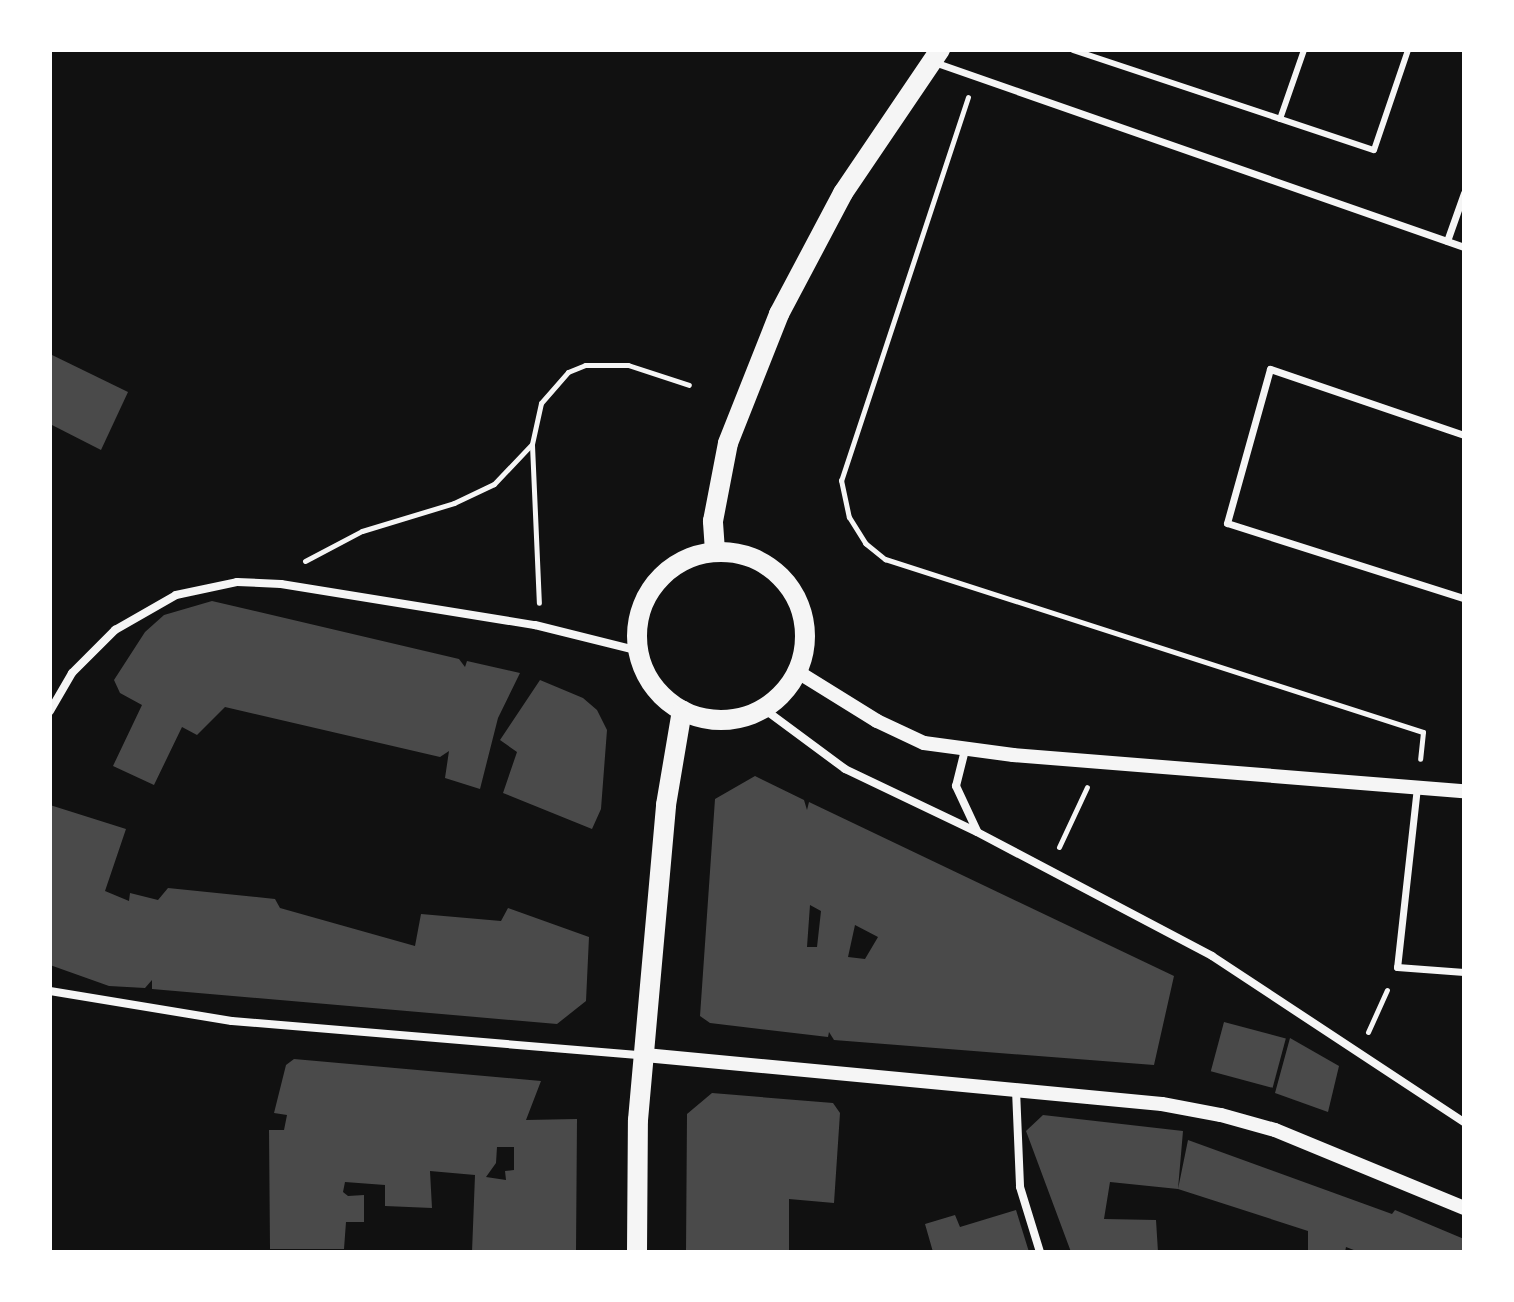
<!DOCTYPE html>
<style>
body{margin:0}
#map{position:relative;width:1514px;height:1302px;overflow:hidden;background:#111;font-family:"DejaVu Sans",sans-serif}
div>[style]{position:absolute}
.building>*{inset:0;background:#4a4a4a;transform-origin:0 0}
.path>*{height:5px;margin:-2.5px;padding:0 2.5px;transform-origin:2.5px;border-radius:2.5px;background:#f5f5f5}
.service>*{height:6px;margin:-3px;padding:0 3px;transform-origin:3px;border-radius:3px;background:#f5f5f5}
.pedestrian>*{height:7px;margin:-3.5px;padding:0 3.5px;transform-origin:3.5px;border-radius:3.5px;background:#f5f5f5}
.minor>*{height:8px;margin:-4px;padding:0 4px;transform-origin:4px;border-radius:4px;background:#f5f5f5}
.tertiary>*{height:14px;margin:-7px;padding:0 7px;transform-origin:7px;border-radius:7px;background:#f5f5f5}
.primary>*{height:20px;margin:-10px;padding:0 10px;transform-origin:10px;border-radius:10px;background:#f5f5f5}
.primary>.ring{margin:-10px;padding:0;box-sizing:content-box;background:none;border:20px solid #f5f5f5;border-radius:50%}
span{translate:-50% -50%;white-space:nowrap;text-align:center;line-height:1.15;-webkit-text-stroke:8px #fff;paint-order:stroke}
.frame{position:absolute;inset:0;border:52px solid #fff;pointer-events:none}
</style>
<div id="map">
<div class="building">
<i style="clip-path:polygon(50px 354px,128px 392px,101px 450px,50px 424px)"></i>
<i style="clip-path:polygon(212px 601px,459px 659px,465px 667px,467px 661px,520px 673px,498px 718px,480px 789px,445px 778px,449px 751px,440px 757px,225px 707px,197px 735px,182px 727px,154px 785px,113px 766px,142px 705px,120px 693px,114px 680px,145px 632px,164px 615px)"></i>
<i style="clip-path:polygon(540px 680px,583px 698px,597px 710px,607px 730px,601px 809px,592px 829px,503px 793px,517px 752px,500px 740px)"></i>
<i style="clip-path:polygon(evenodd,755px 776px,804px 800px,807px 810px,809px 802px,1174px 976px,1154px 1065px,834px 1040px,829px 1032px,828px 1037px,710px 1023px,700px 1016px,715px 799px,755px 776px,810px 905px,821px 911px,817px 947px,807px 947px,810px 905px,755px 776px,855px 925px,878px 937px,865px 959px,848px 957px,855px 925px)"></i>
<i style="clip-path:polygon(50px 805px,126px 829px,105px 891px,129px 901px,130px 893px,158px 900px,168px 888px,275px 899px,280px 908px,415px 946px,421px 914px,501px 921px,508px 908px,589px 937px,586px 1001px,557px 1024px,152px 989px,152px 980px,145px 988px,109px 986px,50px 965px)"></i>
<i style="left:1224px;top:1022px;width:64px;height:51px;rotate:15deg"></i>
<i style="clip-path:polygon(1290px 1038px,1339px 1066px,1328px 1112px,1275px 1093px)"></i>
<i style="clip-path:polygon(evenodd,294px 1059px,541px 1081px,526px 1120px,577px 1119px,576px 1252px,472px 1252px,475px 1175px,430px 1171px,432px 1208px,385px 1206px,385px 1185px,345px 1182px,343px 1192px,348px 1196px,364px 1195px,364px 1222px,346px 1222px,344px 1249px,270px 1249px,269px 1130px,284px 1130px,287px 1115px,274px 1113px,286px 1065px,294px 1059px,497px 1147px,514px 1147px,514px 1170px,505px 1171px,506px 1180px,486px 1177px,496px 1163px,497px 1147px)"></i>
<i style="clip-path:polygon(712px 1093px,833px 1103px,840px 1113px,834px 1203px,789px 1199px,789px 1252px,686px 1252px,687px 1114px)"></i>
<i style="clip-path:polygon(1043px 1115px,1183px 1131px,1178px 1189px,1188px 1140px,1392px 1214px,1395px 1210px,1464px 1239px,1464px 1252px,1359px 1252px,1346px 1247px,1345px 1252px,1308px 1252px,1308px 1231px,1178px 1189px,1110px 1182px,1104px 1219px,1156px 1220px,1158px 1252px,1071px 1252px,1026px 1131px)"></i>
<i style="clip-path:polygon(1016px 1210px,1029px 1252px,933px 1252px,925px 1224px,955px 1215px,960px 1227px)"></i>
</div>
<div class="path">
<i style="left:968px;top:97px;width:404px;rotate:108.3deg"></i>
<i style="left:841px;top:480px;width:38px;rotate:78deg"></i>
<i style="left:849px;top:517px;width:31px;rotate:58deg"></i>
<i style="left:865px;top:543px;width:26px;rotate:39deg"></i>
<i style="left:885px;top:559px;width:565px;rotate:17.83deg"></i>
<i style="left:1423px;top:732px;width:27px;rotate:96deg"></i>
<i style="left:532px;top:445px;width:158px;rotate:87.5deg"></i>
<i style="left:305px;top:561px;width:64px;rotate:-27.8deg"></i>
<i style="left:362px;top:531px;width:96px;rotate:-16.9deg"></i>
<i style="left:454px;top:503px;width:44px;rotate:-25.4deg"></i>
<i style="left:494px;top:484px;width:55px;rotate:-46.5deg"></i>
<i style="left:532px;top:444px;width:42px;rotate:-77.6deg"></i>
<i style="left:541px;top:403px;width:41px;rotate:-48.9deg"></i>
<i style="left:568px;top:372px;width:18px;rotate:-22deg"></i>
<i style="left:585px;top:365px;width:43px"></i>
<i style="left:628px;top:365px;width:64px;rotate:18.2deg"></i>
<i style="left:1059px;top:847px;width:66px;rotate:-65deg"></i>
<i style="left:1368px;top:1032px;width:46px;rotate:-65.7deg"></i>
</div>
<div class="service">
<i style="left:1073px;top:50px;width:317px;rotate:18.4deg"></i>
<i style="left:1374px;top:150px;width:106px;rotate:-71.2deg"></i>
<i style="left:1280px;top:119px;width:73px;rotate:-70.8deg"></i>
</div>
<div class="pedestrian">
<i style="left:934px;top:62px;width:561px;rotate:19.24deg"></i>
<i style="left:1447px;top:241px;width:51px;rotate:-70.5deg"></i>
<i style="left:1464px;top:435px;width:205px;rotate:-161.2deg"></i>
<i style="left:1270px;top:369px;width:160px;rotate:105.6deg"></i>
<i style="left:1227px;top:523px;width:249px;rotate:17.6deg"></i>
<i style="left:1417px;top:787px;width:181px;rotate:96.3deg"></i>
<i style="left:1397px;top:967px;width:67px;rotate:4.3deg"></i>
</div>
<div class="minor">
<i style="left:764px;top:709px;width:101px;rotate:36.5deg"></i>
<i style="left:845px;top:769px;width:146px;rotate:25.5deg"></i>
<i style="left:977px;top:832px;width:266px;rotate:27.8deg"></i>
<i style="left:1212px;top:956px;width:302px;rotate:33.4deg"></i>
<i style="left:50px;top:711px;width:44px;rotate:-59.9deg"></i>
<i style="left:72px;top:673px;width:61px;rotate:-45deg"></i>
<i style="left:115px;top:630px;width:70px;rotate:-29.8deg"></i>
<i style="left:176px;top:595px;width:62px;rotate:-12deg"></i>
<i style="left:237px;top:582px;width:44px;rotate:2.6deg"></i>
<i style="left:281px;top:584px;width:257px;rotate:9.2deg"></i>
<i style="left:535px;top:625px;width:107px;rotate:14deg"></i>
<i style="left:965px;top:750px;width:37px;rotate:104deg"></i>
<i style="left:956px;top:786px;width:50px;rotate:65deg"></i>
<i style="left:50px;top:991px;width:184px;rotate:9.4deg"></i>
<i style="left:232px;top:1021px;width:410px;rotate:4.8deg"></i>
<i style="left:1016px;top:1090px;width:97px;rotate:87.6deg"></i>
<i style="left:1020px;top:1187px;width:68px;rotate:72.9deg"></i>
</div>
<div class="tertiary">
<i style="left:798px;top:672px;width:93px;rotate:31.8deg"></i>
<i style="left:877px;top:721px;width:52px;rotate:25.1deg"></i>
<i style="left:924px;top:743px;width:90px;rotate:7.7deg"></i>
<i style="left:1013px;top:755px;width:452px;rotate:4.6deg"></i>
<i style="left:645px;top:1055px;width:519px;rotate:5.41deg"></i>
<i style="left:1162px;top:1104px;width:60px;rotate:10.6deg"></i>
<i style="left:1221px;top:1115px;width:56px;rotate:15.5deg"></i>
<i style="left:1275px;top:1130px;width:204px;rotate:22.4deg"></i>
</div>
<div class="primary">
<i style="left:715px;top:551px;width:30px;rotate:-94deg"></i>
<i style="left:713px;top:521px;width:79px;rotate:-79.1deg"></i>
<i style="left:728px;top:443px;width:139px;rotate:-68.4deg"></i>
<i style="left:779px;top:314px;width:137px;rotate:-62.1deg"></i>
<i style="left:843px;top:193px;width:173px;rotate:-55.9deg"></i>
<i class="ring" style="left:637px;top:552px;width:148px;height:148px"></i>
<i style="left:637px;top:1252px;width:132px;rotate:-89.6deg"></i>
<i style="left:638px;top:1120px;width:316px;rotate:-84.9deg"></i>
<i style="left:666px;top:805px;width:96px;rotate:-80.4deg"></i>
</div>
<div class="frame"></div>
</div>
